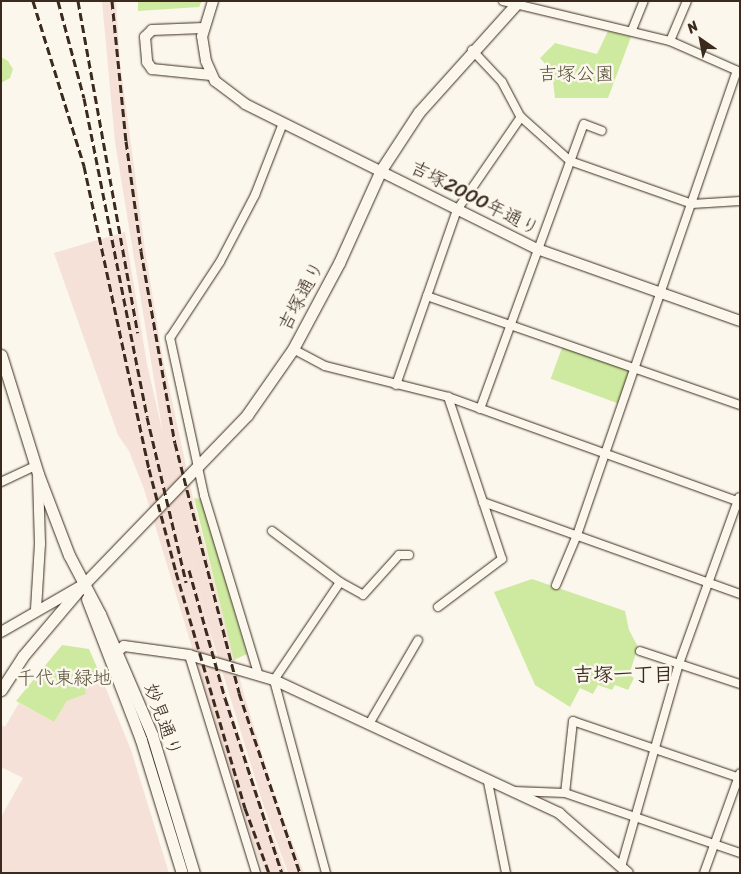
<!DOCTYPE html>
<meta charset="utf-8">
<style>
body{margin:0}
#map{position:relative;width:741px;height:874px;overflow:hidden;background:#fbf7ec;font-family:Sriracha,"Klee One",sans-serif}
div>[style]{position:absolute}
.built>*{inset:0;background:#f5e1d7}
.green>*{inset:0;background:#ceeaa1;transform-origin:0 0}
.roads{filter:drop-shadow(0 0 1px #3b2a1e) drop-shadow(0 0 1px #3b2a1e)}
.minor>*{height:8px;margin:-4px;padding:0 4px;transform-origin:4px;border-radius:4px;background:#fbf7ec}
.tertiary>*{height:10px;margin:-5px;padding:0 5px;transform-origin:5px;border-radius:5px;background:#fbf7ec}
.secondary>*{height:11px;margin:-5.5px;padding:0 5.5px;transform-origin:5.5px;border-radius:5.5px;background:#fbf7ec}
.rail>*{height:3px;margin-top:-1.5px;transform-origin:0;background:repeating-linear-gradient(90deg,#3b2a1e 0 8px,transparent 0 12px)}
span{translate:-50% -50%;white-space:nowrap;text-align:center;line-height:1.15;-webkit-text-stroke:5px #fbf7ec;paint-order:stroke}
.park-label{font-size:19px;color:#585038}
.street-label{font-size:19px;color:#3b2a1e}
.neighbourhood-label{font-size:20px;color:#3b2a1e;font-weight:700}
.frame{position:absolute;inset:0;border:2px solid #3b2a1e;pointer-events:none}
.north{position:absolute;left:676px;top:15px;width:50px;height:50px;-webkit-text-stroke:4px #fbf7ec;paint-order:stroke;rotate:327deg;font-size:14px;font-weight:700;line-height:20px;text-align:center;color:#3b2a1e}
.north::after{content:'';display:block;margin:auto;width:18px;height:22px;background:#3b2a1e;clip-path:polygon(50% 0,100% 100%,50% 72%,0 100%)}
</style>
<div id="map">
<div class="built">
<i style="clip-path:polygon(102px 1px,116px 1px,120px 62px,145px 250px,163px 359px,195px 508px,243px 691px,276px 799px,304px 873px,288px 873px,263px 804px,208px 625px,181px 518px,208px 626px,227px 697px,261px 803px,286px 873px,264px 873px,241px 809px,144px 489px,129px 451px,118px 435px,54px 253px,125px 232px,147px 364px,163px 434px,115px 142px)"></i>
<i style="clip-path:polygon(102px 679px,131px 750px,169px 873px,1px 873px,1px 817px,23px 778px,1px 767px,1px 724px,5px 727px,19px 703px,54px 722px,67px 701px,86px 694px,84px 686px)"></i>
</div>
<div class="green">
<i style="clip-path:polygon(138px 1px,202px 1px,199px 7px,138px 11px)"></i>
<i style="clip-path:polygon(608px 31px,631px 37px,608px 98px,555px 98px,552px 72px,540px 58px,555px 43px,597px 54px)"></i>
<i style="clip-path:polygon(1px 57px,8px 61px,13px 69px,10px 78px,1px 83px)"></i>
<i style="left:563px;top:345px;width:72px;height:36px;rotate:20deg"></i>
<i style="clip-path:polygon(194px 498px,201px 499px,247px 654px,234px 660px)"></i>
<i style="clip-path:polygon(532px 579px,625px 611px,629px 630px,638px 647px,629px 675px,634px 678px,628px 690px,615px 685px,612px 690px,598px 685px,593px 694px,580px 688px,570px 707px,535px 685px,494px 592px)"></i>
<i style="clip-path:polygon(62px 645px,89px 649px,102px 679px,85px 686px,86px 694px,67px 701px,54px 722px,16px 701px)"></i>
</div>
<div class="roads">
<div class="minor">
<i style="left:503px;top:1px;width:172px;rotate:13.5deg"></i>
<i style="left:670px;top:41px;width:77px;rotate:23.9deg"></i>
<i style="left:632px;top:30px;width:31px;rotate:-68deg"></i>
<i style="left:670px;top:41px;width:43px;rotate:-67deg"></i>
<i style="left:472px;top:50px;width:44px;rotate:46.8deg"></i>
<i style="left:502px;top:82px;width:40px;rotate:62deg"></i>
<i style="left:521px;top:117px;width:66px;rotate:41.9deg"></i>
<i style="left:570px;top:161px;width:129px;rotate:19.4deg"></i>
<i style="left:692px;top:204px;width:48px;rotate:-3.6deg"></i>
<i style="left:427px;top:296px;width:331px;rotate:19.2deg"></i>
<i style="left:293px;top:349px;width:36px;rotate:28deg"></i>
<i style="left:325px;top:366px;width:127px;rotate:14.1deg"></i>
<i style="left:448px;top:397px;width:310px;rotate:19.8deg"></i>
<i style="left:396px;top:385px;width:185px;rotate:-70.8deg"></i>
<i style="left:457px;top:210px;width:113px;rotate:-55.5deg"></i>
<i style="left:480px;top:409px;width:303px;rotate:-70deg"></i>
<i style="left:584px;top:124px;width:19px;rotate:21deg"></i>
<i style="left:1px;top:482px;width:38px;rotate:-25deg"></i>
<i style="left:483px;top:502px;width:273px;rotate:19.7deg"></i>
<i style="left:272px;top:531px;width:85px;rotate:36.9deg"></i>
<i style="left:340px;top:582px;width:26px;rotate:29deg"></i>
<i style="left:363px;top:595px;width:54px;rotate:-48deg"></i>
<i style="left:399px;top:555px;width:10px"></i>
<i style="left:556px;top:585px;width:54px;rotate:-67.2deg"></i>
<i style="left:577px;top:535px;width:491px;rotate:-71deg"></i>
<i style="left:438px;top:607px;width:80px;rotate:-36.9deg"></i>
<i style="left:502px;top:559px;width:171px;rotate:-108.4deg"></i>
<i style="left:640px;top:651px;width:105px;rotate:18.3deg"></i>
<i style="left:189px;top:655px;width:228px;rotate:72.9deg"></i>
<i style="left:258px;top:673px;width:186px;rotate:-106.9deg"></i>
<i style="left:204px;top:495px;width:161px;rotate:-102.2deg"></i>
<i style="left:170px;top:338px;width:91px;rotate:-56.7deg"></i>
<i style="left:220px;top:262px;width:76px;rotate:-62.4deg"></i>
<i style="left:255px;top:195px;width:77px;rotate:-68.7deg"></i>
<i style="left:369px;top:724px;width:97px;rotate:-59.7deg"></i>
<i style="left:740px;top:778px;width:176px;rotate:-161.2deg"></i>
<i style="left:573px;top:721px;width:72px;rotate:96.3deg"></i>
<i style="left:565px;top:793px;width:185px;rotate:18.9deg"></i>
<i style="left:488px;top:782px;width:93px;rotate:78.8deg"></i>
<i style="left:514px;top:791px;width:51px;rotate:2.2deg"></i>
<i style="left:621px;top:867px;width:211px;rotate:-74.1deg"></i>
<i style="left:679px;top:664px;width:177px;rotate:-70.2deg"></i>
<i style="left:326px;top:873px;width:200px;rotate:-105.1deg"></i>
<i style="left:274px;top:680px;width:118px;rotate:-56deg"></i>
<i style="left:704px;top:873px;width:106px;rotate:-70.2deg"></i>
</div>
<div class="tertiary">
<i style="left:213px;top:1px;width:37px;rotate:107deg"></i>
<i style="left:202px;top:36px;width:25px;rotate:81deg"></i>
<i style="left:206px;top:61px;width:22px;rotate:66deg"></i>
<i style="left:215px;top:81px;width:38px;rotate:37deg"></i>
<i style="left:245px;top:104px;width:326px;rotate:26.4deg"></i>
<i style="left:537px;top:249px;width:215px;rotate:19.5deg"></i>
<i style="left:203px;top:28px;width:51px;rotate:177.8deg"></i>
<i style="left:152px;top:30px;width:10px;rotate:135deg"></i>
<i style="left:145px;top:37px;width:25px;rotate:85deg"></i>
<i style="left:147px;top:62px;width:9px;rotate:54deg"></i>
<i style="left:152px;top:69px;width:59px;rotate:5.8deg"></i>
<i style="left:36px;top:609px;width:65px;rotate:-86.5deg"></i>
<i style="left:40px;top:544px;width:66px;rotate:-91.7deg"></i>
<i style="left:1px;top:632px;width:92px;rotate:-29.9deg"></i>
<i style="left:117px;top:652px;width:9px;rotate:-41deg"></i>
<i style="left:124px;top:646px;width:66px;rotate:7.9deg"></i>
<i style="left:189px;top:655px;width:89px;rotate:16.4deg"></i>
<i style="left:274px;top:680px;width:315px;rotate:25deg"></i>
<i style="left:559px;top:813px;width:91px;rotate:41deg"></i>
</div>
<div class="secondary">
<i style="left:1px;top:355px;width:125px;rotate:72.7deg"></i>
<i style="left:38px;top:474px;width:87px;rotate:69.1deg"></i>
<i style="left:69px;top:555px;width:67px;rotate:62.3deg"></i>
<i style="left:100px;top:614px;width:132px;rotate:66.7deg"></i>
<i style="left:152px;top:735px;width:144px;rotate:73.1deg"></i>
<i style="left:87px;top:599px;width:151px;rotate:69deg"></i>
<i style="left:141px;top:740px;width:139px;rotate:72.9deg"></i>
<i style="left:1px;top:690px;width:40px;rotate:-57.1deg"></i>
<i style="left:23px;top:656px;width:93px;rotate:-49.8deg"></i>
<i style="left:83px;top:585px;width:236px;rotate:-46deg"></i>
<i style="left:247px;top:415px;width:80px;rotate:-55.1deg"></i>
<i style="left:293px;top:349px;width:98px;rotate:-61.9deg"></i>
<i style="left:339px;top:263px;width:102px;rotate:-65.7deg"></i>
<i style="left:381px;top:170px;width:69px;rotate:-56.8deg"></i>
<i style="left:419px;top:112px;width:149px;rotate:-48deg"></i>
</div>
</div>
<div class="rail">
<i style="left:33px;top:1px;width:173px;rotate:72.8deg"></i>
<i style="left:84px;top:166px;width:310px;rotate:77.9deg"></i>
<i style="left:149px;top:469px;width:106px;rotate:75.3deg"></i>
<i style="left:176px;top:572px;width:246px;rotate:73.7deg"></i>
<i style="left:245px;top:808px;width:69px;rotate:69.7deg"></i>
<i style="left:58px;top:1px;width:100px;rotate:75deg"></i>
<i style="left:84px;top:98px;width:325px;rotate:78.8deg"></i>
<i style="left:147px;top:417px;width:170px;rotate:76.7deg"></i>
<i style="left:78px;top:1px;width:337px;rotate:79.8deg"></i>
<i style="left:112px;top:1px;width:141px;rotate:84.3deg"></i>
<i style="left:126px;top:141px;width:111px;rotate:82.2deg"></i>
<i style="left:141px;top:251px;width:195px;rotate:80deg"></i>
<i style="left:175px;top:443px;width:258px;rotate:75.6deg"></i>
<i style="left:239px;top:693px;width:190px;rotate:71.3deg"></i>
<i style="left:189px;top:570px;width:133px;rotate:74.3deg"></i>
<i style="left:225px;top:698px;width:184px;rotate:72deg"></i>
</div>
<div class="park-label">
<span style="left:576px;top:74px">吉塚公園</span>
<span style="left:64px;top:678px">千代東緑地</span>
</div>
<div class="street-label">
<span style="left:475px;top:198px;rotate:27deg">吉塚2000年通り</span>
<span style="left:301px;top:296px;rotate:-62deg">吉塚通り</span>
<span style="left:163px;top:720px;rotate:70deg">妙見通り</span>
</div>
<div class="neighbourhood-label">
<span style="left:623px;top:674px">吉塚一丁目</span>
</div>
<div class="frame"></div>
<div class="north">N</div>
</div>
